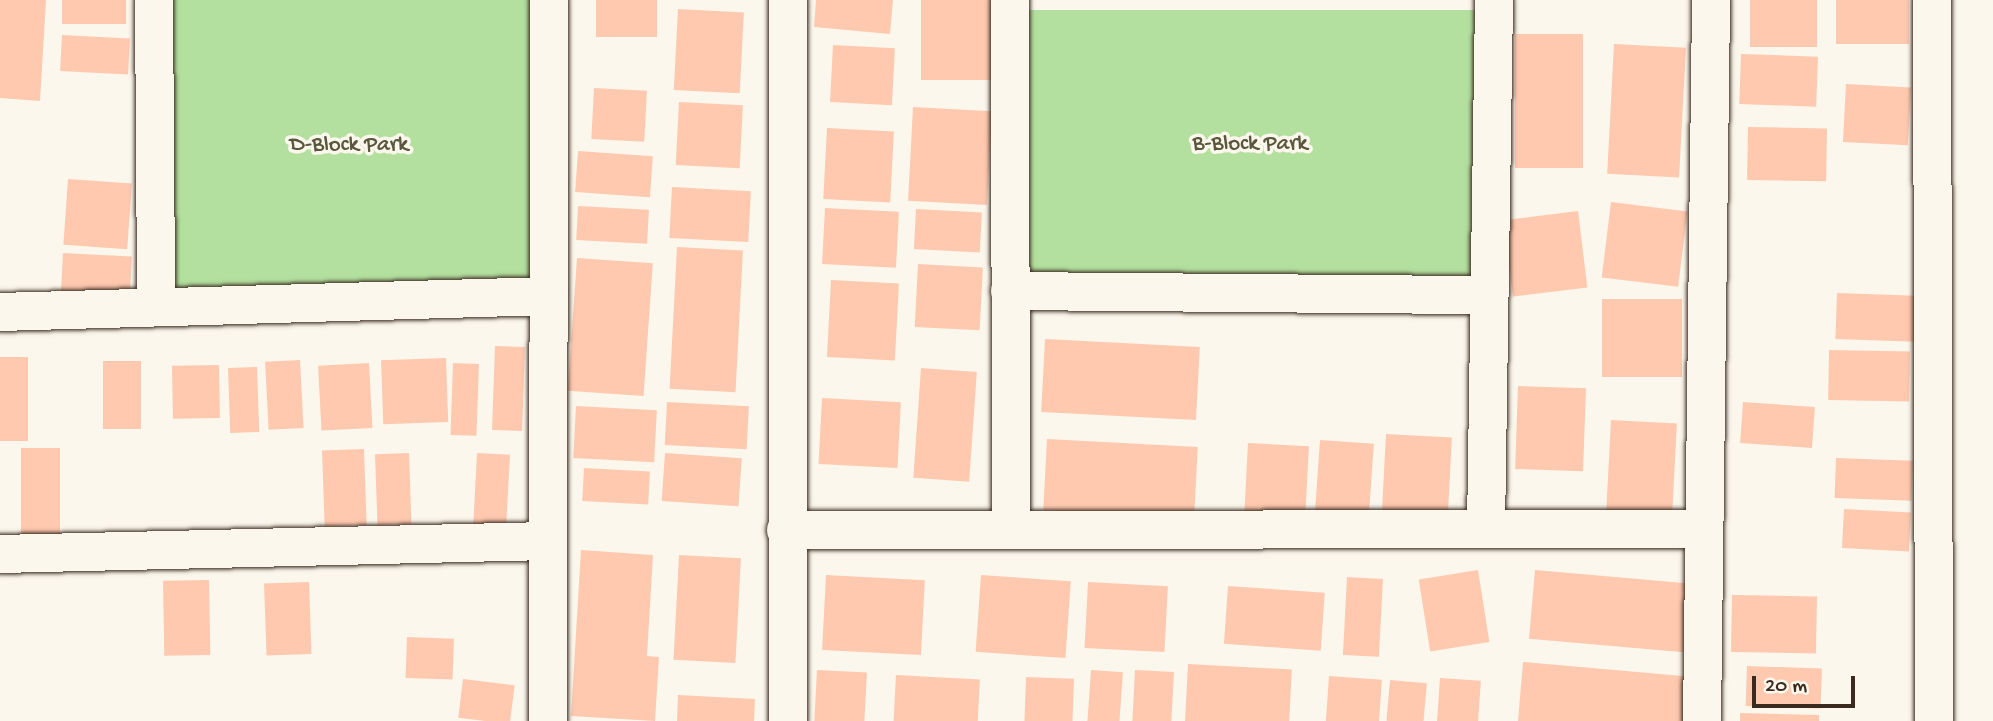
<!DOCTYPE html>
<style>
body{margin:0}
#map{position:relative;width:1993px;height:721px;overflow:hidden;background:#fbf7ec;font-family:"Gochi Hand",sans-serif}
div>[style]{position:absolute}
.green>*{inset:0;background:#b3e09f;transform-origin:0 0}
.building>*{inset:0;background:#fec9af;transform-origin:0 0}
.roads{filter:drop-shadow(0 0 2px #3b2a1e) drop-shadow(0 0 2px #3b2a1e)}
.minor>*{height:38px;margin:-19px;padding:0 19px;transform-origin:19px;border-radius:19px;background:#fbf7ec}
span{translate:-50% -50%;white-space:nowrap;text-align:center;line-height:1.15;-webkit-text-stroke:7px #fbf7ec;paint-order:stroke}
.park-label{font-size:23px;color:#59583e}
.scale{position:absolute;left:1752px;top:676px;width:103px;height:32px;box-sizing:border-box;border:4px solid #3b2a1e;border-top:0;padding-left:9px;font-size:21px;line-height:24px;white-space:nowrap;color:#3b2a1e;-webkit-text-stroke:5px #fbf7ec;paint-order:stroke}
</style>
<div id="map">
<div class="green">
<i style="left:165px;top:0;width:373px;height:296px"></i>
<i style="left:1476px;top:10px;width:269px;height:452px;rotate:90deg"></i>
</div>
<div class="building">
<i style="clip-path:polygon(0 0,46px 0,40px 101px,0 98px)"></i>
<i style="left:62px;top:0;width:64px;height:24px"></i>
<i style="left:596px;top:0;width:61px;height:37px"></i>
<i style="clip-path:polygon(816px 0,893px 0,890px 34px,814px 27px)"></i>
<i style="left:921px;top:0;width:72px;height:80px"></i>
<i style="left:1750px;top:0;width:67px;height:47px"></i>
<i style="left:1836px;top:0;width:73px;height:44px"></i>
<i style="left:678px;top:9px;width:66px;height:81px;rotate:3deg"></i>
<i style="left:1515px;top:34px;width:68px;height:134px"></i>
<i style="left:62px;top:35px;width:68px;height:36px;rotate:3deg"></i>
<i style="left:1614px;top:44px;width:72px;height:130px;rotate:3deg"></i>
<i style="left:833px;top:45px;width:62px;height:57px;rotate:3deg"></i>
<i style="left:1741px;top:54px;width:77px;height:50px;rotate:2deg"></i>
<i style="left:1846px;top:84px;width:65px;height:58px;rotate:3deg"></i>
<i style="left:594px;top:88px;width:53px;height:51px;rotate:3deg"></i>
<i style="left:679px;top:102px;width:64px;height:63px;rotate:3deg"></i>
<i style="left:913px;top:107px;width:79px;height:94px;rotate:3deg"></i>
<i style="left:1748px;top:127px;width:79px;height:53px;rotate:1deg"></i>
<i style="left:827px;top:128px;width:67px;height:71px;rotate:3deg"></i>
<i style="left:578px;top:151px;width:75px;height:41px;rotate:4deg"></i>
<i style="left:68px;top:179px;width:64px;height:66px;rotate:4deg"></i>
<i style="left:672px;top:187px;width:79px;height:51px;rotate:3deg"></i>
<i style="left:1611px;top:202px;width:77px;height:76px;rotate:7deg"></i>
<i style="left:578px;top:206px;width:71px;height:34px;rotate:3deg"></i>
<i style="left:825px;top:208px;width:74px;height:56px;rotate:3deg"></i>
<i style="left:916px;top:209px;width:66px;height:40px;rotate:3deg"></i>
<i style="left:1578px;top:211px;width:77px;height:75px;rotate:83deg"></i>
<i style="left:677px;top:247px;width:66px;height:142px;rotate:3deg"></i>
<i style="left:63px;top:253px;width:69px;height:48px;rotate:3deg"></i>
<i style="left:577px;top:258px;width:76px;height:133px;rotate:4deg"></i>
<i style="left:918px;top:264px;width:65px;height:63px;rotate:3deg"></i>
<i style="left:831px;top:280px;width:68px;height:77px;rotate:3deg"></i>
<i style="left:1837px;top:293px;width:80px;height:46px;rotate:2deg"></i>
<i style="left:1602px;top:299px;width:80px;height:78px"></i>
<i style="left:1045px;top:339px;width:155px;height:73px;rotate:3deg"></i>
<i style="left:495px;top:346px;width:30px;height:84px;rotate:2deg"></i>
<i style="left:1829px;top:350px;width:81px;height:50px;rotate:1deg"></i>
<i style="left:0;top:357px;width:28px;height:84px"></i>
<i style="left:446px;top:358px;width:64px;height:65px;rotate:88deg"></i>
<i style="left:300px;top:360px;width:68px;height:35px;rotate:87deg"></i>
<i style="left:103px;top:361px;width:38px;height:68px"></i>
<i style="left:369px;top:363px;width:65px;height:51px;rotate:87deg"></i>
<i style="left:453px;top:363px;width:26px;height:72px;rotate:2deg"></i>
<i style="left:219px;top:365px;width:53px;height:47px;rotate:89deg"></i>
<i style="left:257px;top:367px;width:65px;height:29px;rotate:88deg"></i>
<i style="left:921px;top:368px;width:56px;height:110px;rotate:4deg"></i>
<i style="left:1518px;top:386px;width:68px;height:83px;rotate:2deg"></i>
<i style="left:822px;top:398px;width:79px;height:66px;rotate:3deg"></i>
<i style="left:667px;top:402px;width:82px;height:43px;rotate:3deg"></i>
<i style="left:1743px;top:402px;width:72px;height:41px;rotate:4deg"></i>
<i style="left:576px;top:406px;width:81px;height:52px;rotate:3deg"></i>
<i style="left:1611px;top:420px;width:66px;height:94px;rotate:3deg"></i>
<i style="left:1386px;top:434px;width:66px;height:81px;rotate:3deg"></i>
<i style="left:1047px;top:439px;width:151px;height:71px;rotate:3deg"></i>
<i style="left:1320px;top:440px;width:54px;height:77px;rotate:4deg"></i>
<i style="left:1248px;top:443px;width:61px;height:72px;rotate:3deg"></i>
<i style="left:21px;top:448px;width:39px;height:88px"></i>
<i style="left:364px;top:449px;width:76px;height:42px;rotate:88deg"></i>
<i style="left:409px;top:453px;width:71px;height:34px;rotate:88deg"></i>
<i style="left:477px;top:453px;width:33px;height:83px;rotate:3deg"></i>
<i style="left:665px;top:453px;width:77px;height:48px;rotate:4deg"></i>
<i style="left:1836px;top:458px;width:77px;height:40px;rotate:2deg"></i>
<i style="left:584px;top:468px;width:66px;height:33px;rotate:3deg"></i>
<i style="left:1844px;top:509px;width:67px;height:39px;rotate:3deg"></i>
<i style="clip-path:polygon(581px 550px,653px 555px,647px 656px,659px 657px,655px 721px,571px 716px)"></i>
<i style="left:679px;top:555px;width:62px;height:105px;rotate:3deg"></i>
<i style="left:1478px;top:570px;width:73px;height:60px;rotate:81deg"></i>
<i style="left:1535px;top:570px;width:155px;height:69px;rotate:5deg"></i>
<i style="left:826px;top:575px;width:99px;height:75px;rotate:3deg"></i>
<i style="left:981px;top:575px;width:90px;height:77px;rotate:4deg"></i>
<i style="left:1347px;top:577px;width:36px;height:78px;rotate:3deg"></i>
<i style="left:209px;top:580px;width:75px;height:46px;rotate:89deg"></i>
<i style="left:309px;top:582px;width:72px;height:45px;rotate:88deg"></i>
<i style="left:1088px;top:582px;width:80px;height:66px;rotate:3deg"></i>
<i style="left:1228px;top:586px;width:97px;height:58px;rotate:4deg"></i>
<i style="left:1732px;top:595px;width:85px;height:57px;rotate:1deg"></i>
<i style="left:407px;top:637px;width:47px;height:41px;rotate:2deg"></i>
<i style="clip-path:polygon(1523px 662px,1694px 677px,1690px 721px,1518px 721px)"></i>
<i style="left:1188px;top:664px;width:104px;height:57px;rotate:3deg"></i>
<i style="left:1747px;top:666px;width:75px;height:40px;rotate:2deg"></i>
<i style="left:817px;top:670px;width:50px;height:51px;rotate:3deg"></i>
<i style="left:1091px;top:670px;width:32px;height:51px;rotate:4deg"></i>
<i style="left:1135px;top:670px;width:39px;height:51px;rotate:3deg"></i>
<i style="left:896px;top:675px;width:84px;height:46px;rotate:3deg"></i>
<i style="left:1329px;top:676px;width:53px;height:45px;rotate:4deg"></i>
<i style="left:1026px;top:677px;width:48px;height:44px;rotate:2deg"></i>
<i style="left:1440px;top:678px;width:41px;height:43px;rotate:4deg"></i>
<i style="left:463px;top:679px;width:52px;height:39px;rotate:7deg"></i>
<i style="left:1390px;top:680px;width:37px;height:41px;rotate:5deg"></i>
<i style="clip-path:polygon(678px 695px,755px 699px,754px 721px,677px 721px)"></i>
<i style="clip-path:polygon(1740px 713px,1819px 715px,1819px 721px,1740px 721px)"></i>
</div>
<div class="roads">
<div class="minor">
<i style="left:154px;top:0;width:307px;rotate:89.6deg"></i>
<i style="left:1010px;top:0;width:530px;rotate:89.89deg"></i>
<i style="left:1932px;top:0;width:721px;rotate:89.84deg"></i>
<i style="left:1010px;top:291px;width:479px;rotate:0.5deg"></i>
<i style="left:0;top:312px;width:549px;rotate:-1.67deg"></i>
<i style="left:1486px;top:529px;width:529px;rotate:-89.13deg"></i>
<i style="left:786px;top:530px;width:918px;rotate:-0.06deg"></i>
<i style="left:0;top:554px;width:548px;rotate:-1.36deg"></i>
<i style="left:548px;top:721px;width:721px;rotate:-89.92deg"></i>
<i style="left:788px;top:721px;width:721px;rotate:-90deg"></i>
<i style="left:1702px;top:721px;width:721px;rotate:-89.28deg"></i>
</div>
</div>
<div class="park-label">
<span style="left:1250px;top:145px">B-Block Park</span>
<span style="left:349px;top:146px">D-Block Park</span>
</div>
<div class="scale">20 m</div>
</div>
